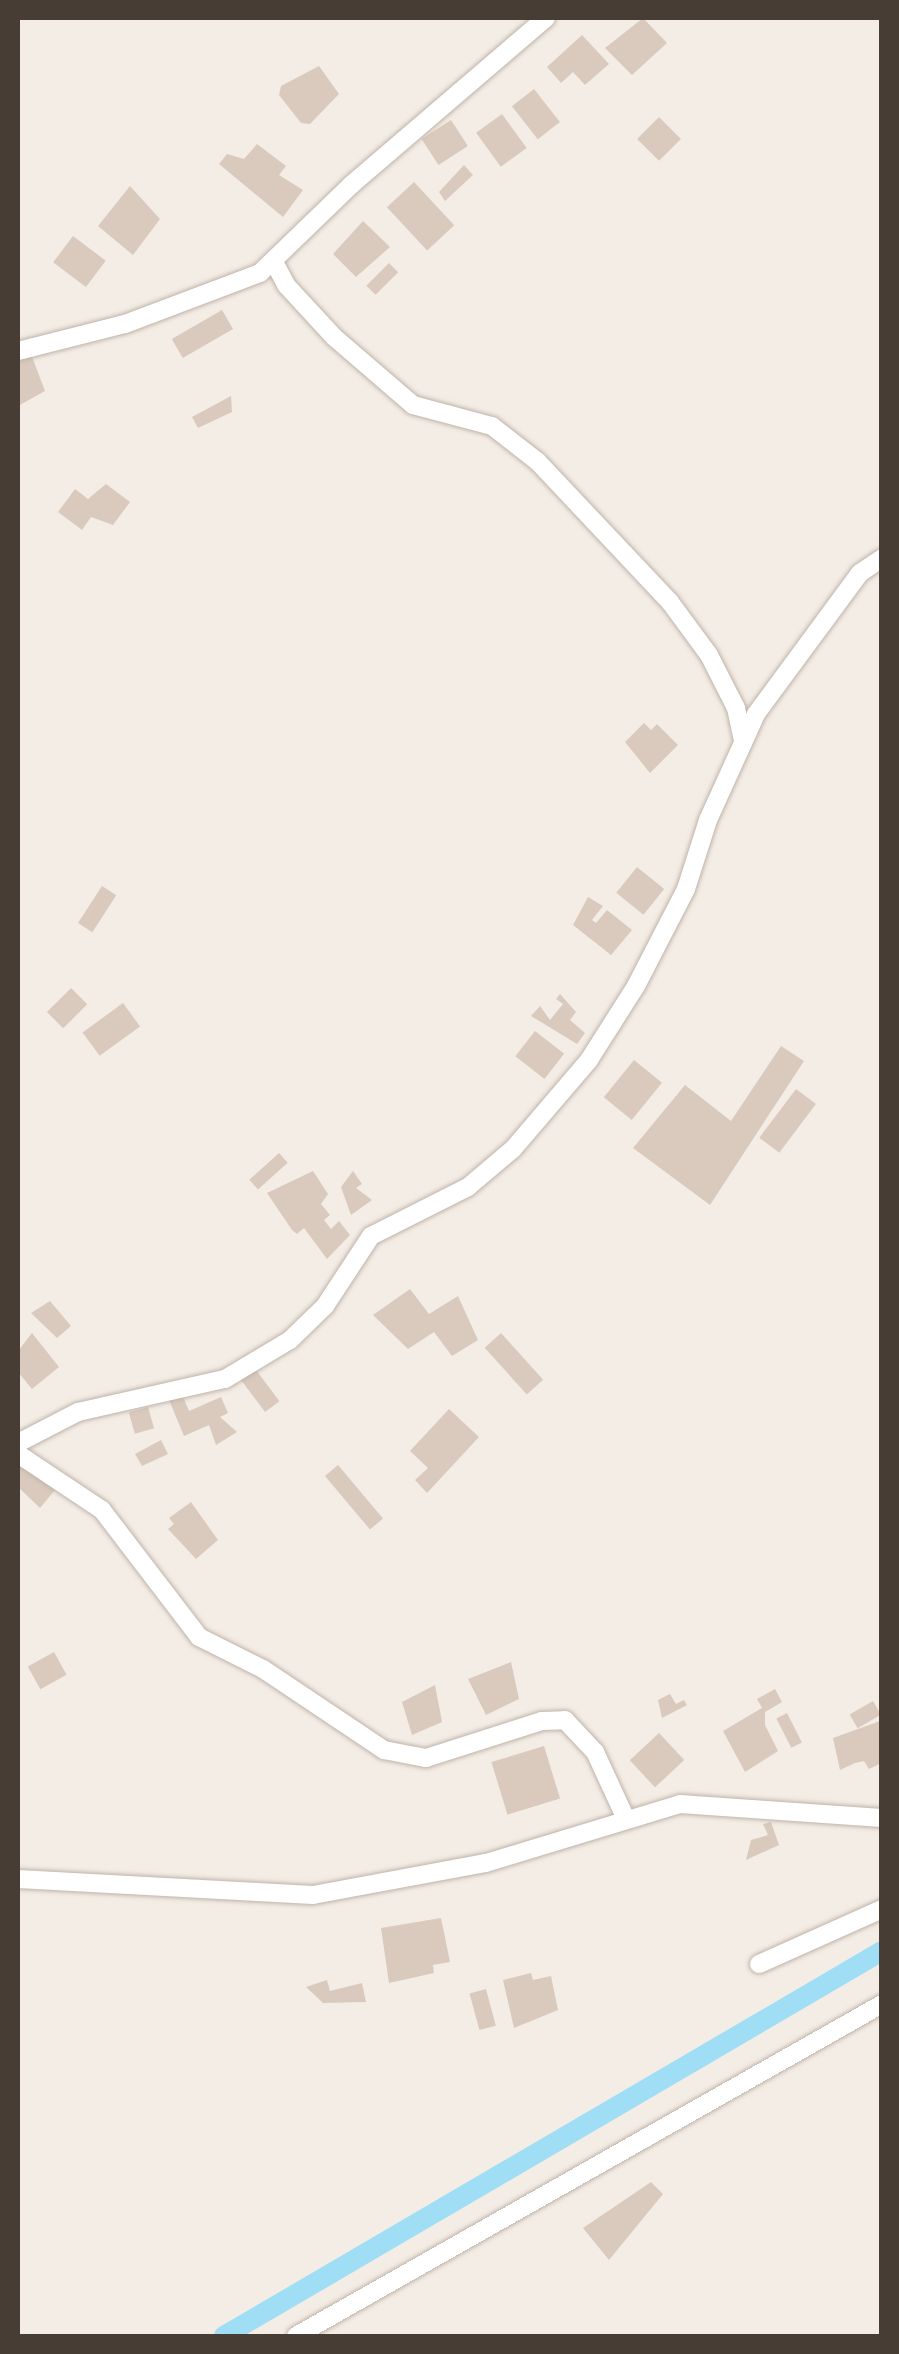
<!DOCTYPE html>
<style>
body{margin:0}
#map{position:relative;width:899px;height:2354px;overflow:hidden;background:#f4ede6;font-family:"Nunito Sans",sans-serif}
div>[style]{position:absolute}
.canal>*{height:20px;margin:-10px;padding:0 10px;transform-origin:10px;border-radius:10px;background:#9fdef4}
.building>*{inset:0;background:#d9cabd;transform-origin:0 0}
.roads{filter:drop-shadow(0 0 2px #bfb3a8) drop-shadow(0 0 2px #bfb3a8)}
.minor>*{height:18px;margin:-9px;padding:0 9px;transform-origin:9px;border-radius:9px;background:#fff}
span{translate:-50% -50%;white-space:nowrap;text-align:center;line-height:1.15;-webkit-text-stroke:10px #fff;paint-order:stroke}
.frame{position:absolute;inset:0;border:20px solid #473d35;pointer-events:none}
</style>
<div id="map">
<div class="canal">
<i style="left:224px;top:2336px;width:762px;rotate:-30.33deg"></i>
</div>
<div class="building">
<i style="clip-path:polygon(643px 18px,667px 43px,632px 75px,605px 48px)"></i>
<i style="clip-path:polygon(582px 35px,609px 64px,585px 85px,573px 72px,561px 83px,547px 67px)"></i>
<i style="clip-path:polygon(319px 66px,339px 94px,310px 124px,301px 123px,279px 95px,281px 86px)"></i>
<i style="left:534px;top:89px;width:42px;height:28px;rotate:52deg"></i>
<i style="left:502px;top:114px;width:42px;height:32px;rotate:54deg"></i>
<i style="left:659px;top:117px;width:31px;height:31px;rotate:45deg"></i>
<i style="left:451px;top:120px;width:31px;height:35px;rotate:57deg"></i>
<i style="clip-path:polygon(257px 144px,286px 166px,279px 175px,303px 190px,283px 217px,219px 164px,227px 154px,244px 159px)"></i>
<i style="clip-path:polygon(464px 165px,473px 175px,445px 201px,439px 192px)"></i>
<i style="left:414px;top:182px;width:59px;height:37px;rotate:47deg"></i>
<i style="clip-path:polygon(130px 186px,160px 219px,133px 255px,98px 226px)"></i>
<i style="clip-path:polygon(363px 221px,390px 247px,356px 277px,333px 254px)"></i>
<i style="left:73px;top:236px;width:41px;height:33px;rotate:37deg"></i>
<i style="left:389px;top:263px;width:13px;height:32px;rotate:45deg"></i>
<i style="left:222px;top:310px;width:22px;height:58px;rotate:60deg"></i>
<i style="clip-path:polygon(31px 354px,45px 391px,18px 406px,18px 357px)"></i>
<i style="clip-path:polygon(231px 396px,232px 412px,198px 428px,192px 417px)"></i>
<i style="clip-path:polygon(106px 484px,130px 502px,113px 525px,91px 517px,82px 530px,58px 512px,75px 489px,88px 499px)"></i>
<i style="clip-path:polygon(644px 723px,651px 730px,657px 724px,678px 745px,650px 773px,625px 742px)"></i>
<i style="left:637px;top:867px;width:35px;height:33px;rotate:39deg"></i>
<i style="left:102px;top:886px;width:17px;height:44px;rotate:33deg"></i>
<i style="clip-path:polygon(588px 897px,603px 906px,592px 920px,596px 923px,607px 910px,632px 930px,611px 955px,573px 925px)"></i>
<i style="left:71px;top:988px;width:23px;height:34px;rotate:45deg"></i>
<i style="clip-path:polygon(560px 994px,576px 1012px,570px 1020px,585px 1033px,577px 1044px,531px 1016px,540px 1006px,550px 1020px,563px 1004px,556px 999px)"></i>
<i style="left:123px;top:1003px;width:29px;height:50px;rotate:54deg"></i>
<i style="left:535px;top:1031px;width:37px;height:32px;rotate:38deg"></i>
<i style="clip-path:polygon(781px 1046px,804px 1061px,710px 1205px,633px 1148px,685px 1085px,731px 1121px)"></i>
<i style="left:634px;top:1060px;width:36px;height:48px;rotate:39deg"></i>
<i style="left:796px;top:1089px;width:25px;height:61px;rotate:37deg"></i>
<i style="left:279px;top:1153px;width:13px;height:40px;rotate:48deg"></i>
<i style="clip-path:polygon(313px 1171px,328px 1194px,321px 1204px,330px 1215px,324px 1220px,331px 1229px,339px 1221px,350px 1235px,327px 1259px,304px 1228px,297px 1234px,292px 1230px,267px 1193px)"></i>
<i style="clip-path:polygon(353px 1171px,362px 1184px,356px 1188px,372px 1200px,351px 1215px,341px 1187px)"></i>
<i style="clip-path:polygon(410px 1289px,429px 1314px,458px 1296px,478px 1340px,452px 1356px,434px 1332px,408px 1349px,373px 1315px)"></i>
<i style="clip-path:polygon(50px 1301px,71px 1326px,57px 1338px,31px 1313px)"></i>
<i style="clip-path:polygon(32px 1333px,59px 1367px,32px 1389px,18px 1372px,18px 1351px)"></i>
<i style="left:501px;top:1333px;width:63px;height:22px;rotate:48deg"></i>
<i style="left:253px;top:1366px;width:44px;height:18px;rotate:53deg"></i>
<i style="clip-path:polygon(182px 1394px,189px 1411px,221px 1397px,228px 1413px,220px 1417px,237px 1432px,216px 1445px,209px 1425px,184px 1436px,169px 1400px)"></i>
<i style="left:148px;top:1407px;width:22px;height:20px;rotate:74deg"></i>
<i style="clip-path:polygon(449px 1409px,479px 1437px,427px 1493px,415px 1480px,428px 1468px,410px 1451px)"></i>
<i style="clip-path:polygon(161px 1440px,168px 1454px,142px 1466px,135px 1454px)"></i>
<i style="clip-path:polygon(18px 1464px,55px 1490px,40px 1508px,18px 1487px)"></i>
<i style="left:338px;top:1465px;width:70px;height:17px;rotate:50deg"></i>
<i style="clip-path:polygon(191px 1502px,218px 1540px,196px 1559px,168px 1529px,174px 1524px,169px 1518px)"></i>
<i style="left:54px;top:1652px;width:26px;height:30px;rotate:61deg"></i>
<i style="clip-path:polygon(511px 1662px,519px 1699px,486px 1715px,468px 1679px)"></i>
<i style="clip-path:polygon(435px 1685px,442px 1722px,412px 1735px,402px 1702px)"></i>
<i style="clip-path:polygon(775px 1689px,782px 1702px,765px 1712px,765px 1725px,778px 1751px,745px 1772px,723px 1731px,762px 1708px,757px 1699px)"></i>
<i style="clip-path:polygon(670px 1694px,676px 1704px,684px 1700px,687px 1705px,662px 1718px,658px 1700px)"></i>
<i style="left:873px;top:1701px;width:16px;height:27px;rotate:60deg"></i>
<i style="left:787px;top:1713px;width:33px;height:12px;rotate:63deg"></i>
<i style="clip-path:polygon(880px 1721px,882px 1763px,869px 1769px,864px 1761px,855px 1763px,840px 1770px,833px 1738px)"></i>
<i style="left:659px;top:1733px;width:37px;height:40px;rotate:47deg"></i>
<i style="left:544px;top:1746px;width:55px;height:55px;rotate:73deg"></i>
<i style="clip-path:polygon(771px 1822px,779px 1845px,746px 1860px,751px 1840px,768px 1835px,763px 1824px)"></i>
<i style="clip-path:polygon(441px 1918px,450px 1962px,433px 1965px,434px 1973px,389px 1983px,381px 1928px)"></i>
<i style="clip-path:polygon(531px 1973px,533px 1980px,551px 1976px,558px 2010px,514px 2028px,503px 1980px)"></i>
<i style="clip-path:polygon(327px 1980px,330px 1991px,362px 1983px,366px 2002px,323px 2003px,306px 1987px)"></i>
<i style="left:486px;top:1989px;width:38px;height:17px;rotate:75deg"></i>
<i style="clip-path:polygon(651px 2182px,663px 2194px,609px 2260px,583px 2228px)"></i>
</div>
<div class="roads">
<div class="minor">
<i style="left:274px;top:262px;width:26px;rotate:62deg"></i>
<i style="left:286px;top:285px;width:71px;rotate:47.3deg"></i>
<i style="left:334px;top:337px;width:104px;rotate:40.7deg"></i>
<i style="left:413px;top:405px;width:82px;rotate:14.9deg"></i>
<i style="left:492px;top:426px;width:58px;rotate:38deg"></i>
<i style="left:538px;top:462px;width:192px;rotate:46.7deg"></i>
<i style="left:670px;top:602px;width:66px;rotate:53.7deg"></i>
<i style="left:709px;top:655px;width:59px;rotate:63deg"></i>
<i style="left:736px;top:708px;width:35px;rotate:78deg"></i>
<i style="left:18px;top:351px;width:110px;rotate:-14.2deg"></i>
<i style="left:125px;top:324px;width:144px;rotate:-20.7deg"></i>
<i style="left:260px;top:273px;width:127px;rotate:-44deg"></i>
<i style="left:351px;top:185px;width:257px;rotate:-40.6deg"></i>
<i style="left:18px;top:1443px;width:68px;rotate:-27.3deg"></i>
<i style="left:78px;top:1412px;width:151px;rotate:-12.7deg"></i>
<i style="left:225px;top:1379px;width:76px;rotate:-31deg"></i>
<i style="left:290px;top:1340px;width:49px;rotate:-44.2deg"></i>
<i style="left:325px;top:1306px;width:84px;rotate:-56.7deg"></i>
<i style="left:371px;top:1236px;width:109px;rotate:-26.8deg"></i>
<i style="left:468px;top:1187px;width:59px;rotate:-40.2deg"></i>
<i style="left:513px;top:1149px;width:117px;rotate:-49.5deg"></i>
<i style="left:589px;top:1060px;width:88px;rotate:-57.6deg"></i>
<i style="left:636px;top:986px;width:109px;rotate:-62.7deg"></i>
<i style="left:686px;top:889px;width:72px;rotate:-72.3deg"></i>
<i style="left:708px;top:820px;width:116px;rotate:-65.6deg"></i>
<i style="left:756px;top:714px;width:175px;rotate:-53.6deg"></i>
<i style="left:860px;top:573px;width:27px;rotate:-34deg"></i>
<i style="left:18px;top:1454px;width:101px;rotate:33.7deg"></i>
<i style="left:102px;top:1510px;width:160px;rotate:52.6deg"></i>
<i style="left:199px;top:1637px;width:72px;rotate:26.6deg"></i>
<i style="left:263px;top:1669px;width:146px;rotate:33.8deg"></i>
<i style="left:384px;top:1750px;width:43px;rotate:10.8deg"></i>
<i style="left:426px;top:1758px;width:122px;rotate:-17.7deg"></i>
<i style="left:542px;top:1721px;width:23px;rotate:-2deg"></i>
<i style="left:565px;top:1720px;width:44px;rotate:46.8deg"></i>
<i style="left:595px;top:1752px;width:74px;rotate:65.2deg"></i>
<i style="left:18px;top:1879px;width:295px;rotate:3.1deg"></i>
<i style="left:313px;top:1895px;width:176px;rotate:-10.5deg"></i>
<i style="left:486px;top:1863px;width:203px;rotate:-16.9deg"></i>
<i style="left:680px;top:1804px;width:202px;rotate:4deg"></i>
<i style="left:759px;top:1964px;width:135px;rotate:-24.1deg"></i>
<i style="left:296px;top:2336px;width:674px;rotate:-29.53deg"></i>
</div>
</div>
<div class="frame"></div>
</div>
